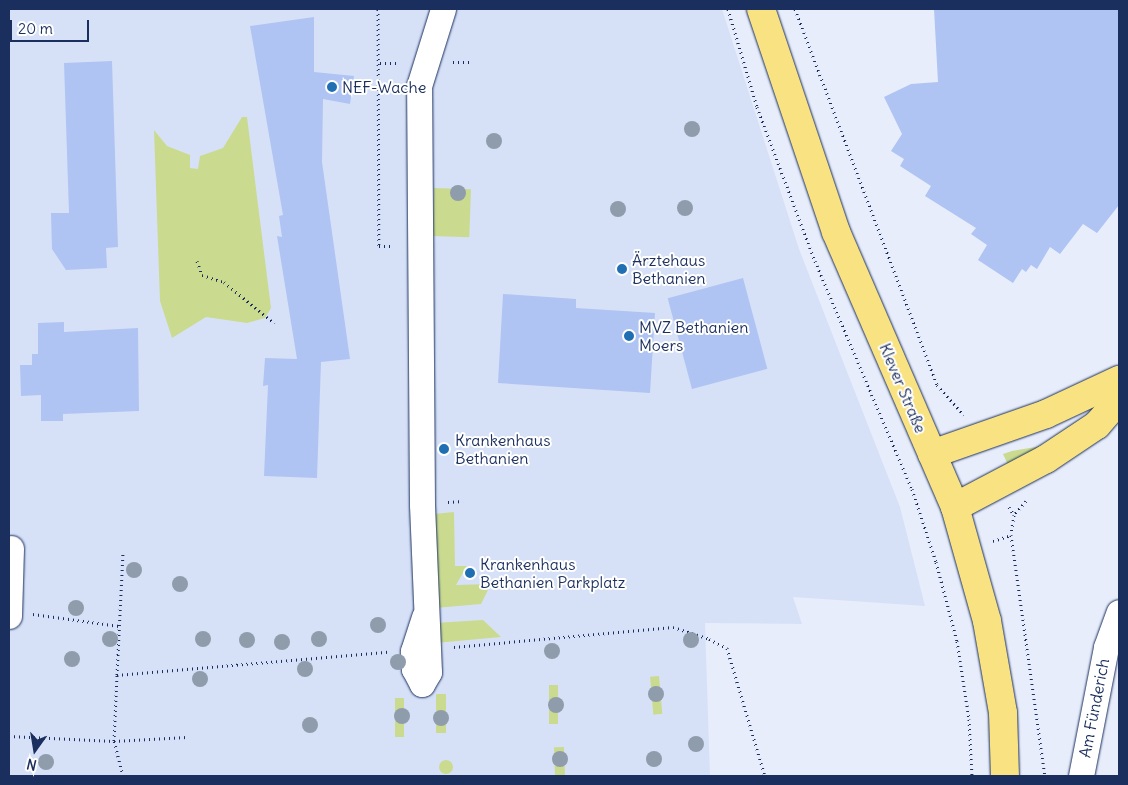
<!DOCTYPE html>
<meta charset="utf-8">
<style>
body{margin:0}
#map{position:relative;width:1128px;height:785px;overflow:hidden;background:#e7edfb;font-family:Delius,sans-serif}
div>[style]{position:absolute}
.built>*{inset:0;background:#d6e1f8}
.green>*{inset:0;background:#cadb8f;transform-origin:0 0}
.round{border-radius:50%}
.building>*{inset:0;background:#afc4f2;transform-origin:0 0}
.path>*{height:3px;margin-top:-1.5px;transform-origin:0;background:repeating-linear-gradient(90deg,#1b2f5e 0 1px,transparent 0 5px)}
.roads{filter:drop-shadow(0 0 1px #1b2f5e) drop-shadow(0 0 1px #1b2f5e)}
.minor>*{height:25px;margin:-12.5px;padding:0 12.5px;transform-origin:12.5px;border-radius:12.5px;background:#fff}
.major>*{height:28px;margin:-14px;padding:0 14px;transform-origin:14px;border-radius:14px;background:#f8e281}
.trees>*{width:16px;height:16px;margin:-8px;border-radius:50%;background:#8f9cab}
.dots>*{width:14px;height:14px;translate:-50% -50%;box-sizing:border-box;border:2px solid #fff;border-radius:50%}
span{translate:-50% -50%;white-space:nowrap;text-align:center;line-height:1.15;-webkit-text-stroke:4px #fff;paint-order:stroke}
.poi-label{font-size:16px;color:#1b2f5e}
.left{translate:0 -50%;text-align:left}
.street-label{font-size:16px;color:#1b2f5e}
.frame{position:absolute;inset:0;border:10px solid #1b2f5e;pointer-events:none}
.north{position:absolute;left:10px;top:725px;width:50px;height:50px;-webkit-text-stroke:4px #fff;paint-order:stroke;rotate:193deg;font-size:14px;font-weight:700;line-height:20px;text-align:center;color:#1b2f5e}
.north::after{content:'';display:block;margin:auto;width:18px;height:22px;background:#1b2f5e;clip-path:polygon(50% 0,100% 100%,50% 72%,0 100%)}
.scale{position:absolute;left:10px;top:20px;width:79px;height:22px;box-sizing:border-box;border:2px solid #1b2f5e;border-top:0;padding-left:6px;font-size:15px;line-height:18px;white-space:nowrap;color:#1b2f5e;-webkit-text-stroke:4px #fff;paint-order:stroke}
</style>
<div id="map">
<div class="built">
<i style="clip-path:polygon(9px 9px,722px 9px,799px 249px,900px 507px,925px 606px,793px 597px,802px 624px,705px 623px,710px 776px,9px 776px)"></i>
</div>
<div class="green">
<i style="clip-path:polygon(242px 117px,247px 117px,271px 308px,265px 318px,247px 323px,206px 317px,172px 338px,160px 301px,154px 130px,167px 146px,190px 155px,190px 168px,198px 169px,200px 156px,223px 148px)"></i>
<i style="left:434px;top:188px;width:37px;height:48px;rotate:2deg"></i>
<i style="clip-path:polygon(1042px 446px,1009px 467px,1003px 454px,1012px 451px)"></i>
<i style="clip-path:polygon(454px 512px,455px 566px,467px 566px,456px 585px,491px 584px,481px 604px,435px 608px,434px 514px)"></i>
<i style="clip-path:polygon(483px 620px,501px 637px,436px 643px,434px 623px)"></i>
<i style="left:659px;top:676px;width:38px;height:9px;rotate:85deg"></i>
<i style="left:549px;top:685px;width:9px;height:39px"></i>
<i style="left:436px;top:694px;width:10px;height:39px"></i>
<i style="left:395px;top:698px;width:9px;height:39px"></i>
<i style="left:564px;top:747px;width:29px;height:10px;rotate:88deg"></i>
<i class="round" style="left:439px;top:760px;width:14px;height:14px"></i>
</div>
<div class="building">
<i style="clip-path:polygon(934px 9px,1119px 9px,1119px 205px,1097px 233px,1083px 224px,1060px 254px,1050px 247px,1037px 269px,1031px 265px,1026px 272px,1022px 269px,1013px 283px,978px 260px,987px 245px,971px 234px,976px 228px,925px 196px,931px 186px,900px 166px,904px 159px,891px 151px,902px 134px,884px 97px,911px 84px,938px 82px)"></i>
<i style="clip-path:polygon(314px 17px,314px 72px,354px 76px,350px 104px,323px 99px,322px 162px,350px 359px,321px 362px,317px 478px,264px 476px,268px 385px,263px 386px,265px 358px,297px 359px,277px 236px,282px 237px,279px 216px,283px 215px,250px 26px)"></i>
<i style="clip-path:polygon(112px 61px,118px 247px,106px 248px,107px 268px,66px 270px,52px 249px,51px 213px,69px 213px,64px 63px)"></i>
<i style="left:743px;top:278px;width:94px;height:78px;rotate:75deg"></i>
<i style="clip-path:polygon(503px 294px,576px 299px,576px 308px,655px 313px,650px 393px,498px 383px)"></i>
<i style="clip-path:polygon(64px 322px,64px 332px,138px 328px,139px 411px,63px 414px,63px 421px,41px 421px,41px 395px,21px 396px,20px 365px,32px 365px,32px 354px,38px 354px,38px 323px)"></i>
</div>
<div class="path">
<i style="left:378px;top:9px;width:237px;rotate:89.8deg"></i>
<i style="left:379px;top:246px;width:15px"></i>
<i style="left:728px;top:9px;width:102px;rotate:73.5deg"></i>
<i style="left:757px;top:107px;width:165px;rotate:69.4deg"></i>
<i style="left:815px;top:261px;width:248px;rotate:67deg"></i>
<i style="left:912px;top:489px;width:77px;rotate:71.8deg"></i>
<i style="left:936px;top:562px;width:82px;rotate:75.1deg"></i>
<i style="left:957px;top:641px;width:79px;rotate:81.3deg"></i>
<i style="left:969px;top:719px;width:57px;rotate:87deg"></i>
<i style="left:795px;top:9px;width:402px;rotate:69.3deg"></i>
<i style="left:937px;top:385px;width:40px;rotate:48deg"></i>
<i style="left:453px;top:62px;width:19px"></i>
<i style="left:380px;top:63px;width:19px"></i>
<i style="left:197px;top:261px;width:15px;rotate:70deg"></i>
<i style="left:202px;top:275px;width:23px;rotate:18deg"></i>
<i style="left:224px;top:282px;width:65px;rotate:39.4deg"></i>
<i style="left:1026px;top:501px;width:18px;rotate:131deg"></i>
<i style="left:1014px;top:515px;width:20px;rotate:99deg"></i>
<i style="left:1011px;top:535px;width:243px;rotate:82deg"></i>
<i style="left:448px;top:502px;width:15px;rotate:-4deg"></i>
<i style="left:1009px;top:507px;width:9px;rotate:58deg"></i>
<i style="left:993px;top:541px;width:19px;rotate:-18deg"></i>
<i style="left:33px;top:614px;width:87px;rotate:7.9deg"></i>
<i style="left:454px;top:647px;width:220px;rotate:-5.2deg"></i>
<i style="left:673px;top:627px;width:38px;rotate:18deg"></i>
<i style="left:709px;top:639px;width:20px;rotate:27deg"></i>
<i style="left:727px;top:648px;width:134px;rotate:73.5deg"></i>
<i style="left:117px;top:675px;width:123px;rotate:-87.2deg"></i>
<i style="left:9px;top:736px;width:105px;rotate:2.7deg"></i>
<i style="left:114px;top:741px;width:73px;rotate:-3.1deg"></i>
<i style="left:123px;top:776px;width:36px;rotate:-104deg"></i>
<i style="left:114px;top:741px;width:66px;rotate:-87.4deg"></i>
<i style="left:117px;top:675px;width:272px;rotate:-4.9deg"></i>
</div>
<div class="roads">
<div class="minor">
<i style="left:9px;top:616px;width:68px;rotate:-88.3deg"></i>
<i style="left:424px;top:617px;width:36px;rotate:108deg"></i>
<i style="left:413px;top:651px;width:18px;rotate:87deg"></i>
<i style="left:414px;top:669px;width:17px;rotate:62deg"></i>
<i style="left:422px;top:684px;width:14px;rotate:-60deg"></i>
<i style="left:429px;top:672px;width:168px;rotate:-92.4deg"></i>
<i style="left:422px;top:504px;width:418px;rotate:-90.4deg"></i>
<i style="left:419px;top:86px;width:81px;rotate:-72.7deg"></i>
<i style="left:1081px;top:776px;width:131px;rotate:-79deg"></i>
<i style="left:1106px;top:647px;width:37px;rotate:-70deg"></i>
</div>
<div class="major">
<i style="left:761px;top:9px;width:235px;rotate:71.4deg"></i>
<i style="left:836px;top:232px;width:300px;rotate:66.6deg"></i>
<i style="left:955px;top:507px;width:118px;rotate:74.3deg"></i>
<i style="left:987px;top:621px;width:93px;rotate:80.1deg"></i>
<i style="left:1003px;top:713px;width:63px;rotate:88.2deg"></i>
<i style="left:932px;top:454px;width:121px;rotate:-19.3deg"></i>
<i style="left:1046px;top:414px;width:81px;rotate:-25deg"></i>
<i style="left:955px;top:507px;width:103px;rotate:-27.8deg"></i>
<i style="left:1046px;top:459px;width:61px;rotate:-33.7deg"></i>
<i style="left:1097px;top:425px;width:33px;rotate:-49deg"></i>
</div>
</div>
<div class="trees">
<i style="left:692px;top:129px"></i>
<i style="left:494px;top:141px"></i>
<i style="left:458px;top:193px"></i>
<i style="left:685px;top:208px"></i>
<i style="left:618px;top:209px"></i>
<i style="left:134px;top:570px"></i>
<i style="left:180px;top:584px"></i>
<i style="left:76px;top:608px"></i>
<i style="left:378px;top:625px"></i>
<i style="left:110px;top:639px"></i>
<i style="left:203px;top:639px"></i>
<i style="left:319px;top:639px"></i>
<i style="left:247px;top:640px"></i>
<i style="left:691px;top:640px"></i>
<i style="left:282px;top:642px"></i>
<i style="left:552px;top:651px"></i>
<i style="left:72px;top:659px"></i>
<i style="left:398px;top:662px"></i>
<i style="left:305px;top:669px"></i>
<i style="left:200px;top:679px"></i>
<i style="left:656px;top:694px"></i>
<i style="left:556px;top:705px"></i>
<i style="left:402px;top:716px"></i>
<i style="left:441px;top:718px"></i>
<i style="left:310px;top:725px"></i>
<i style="left:696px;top:744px"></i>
<i style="left:560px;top:759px"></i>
<i style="left:654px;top:759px"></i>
<i style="left:46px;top:762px"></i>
</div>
<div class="dots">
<i style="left:332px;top:87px;background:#1f6fb2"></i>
<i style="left:622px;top:269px;background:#1f6fb2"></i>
<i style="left:629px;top:336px;background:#1f6fb2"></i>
<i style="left:444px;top:449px;background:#1f6fb2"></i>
<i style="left:470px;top:573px;background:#1f6fb2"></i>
</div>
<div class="poi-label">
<span class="left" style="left:342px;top:87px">NEF-Wache</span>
<span class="left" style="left:632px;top:269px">Ärztehaus<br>Bethanien</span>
<span class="left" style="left:639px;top:336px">MVZ Bethanien<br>Moers</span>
<span class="left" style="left:455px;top:449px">Krankenhaus<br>Bethanien</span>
<span class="left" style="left:480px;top:573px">Krankenhaus<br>Bethanien Parkplatz</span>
</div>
<div class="street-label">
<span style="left:903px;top:388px;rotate:67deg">Klever Straße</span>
<span style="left:1094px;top:708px;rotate:-79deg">Am Fünderich</span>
</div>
<div class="frame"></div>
<div class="north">N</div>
<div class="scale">20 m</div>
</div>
